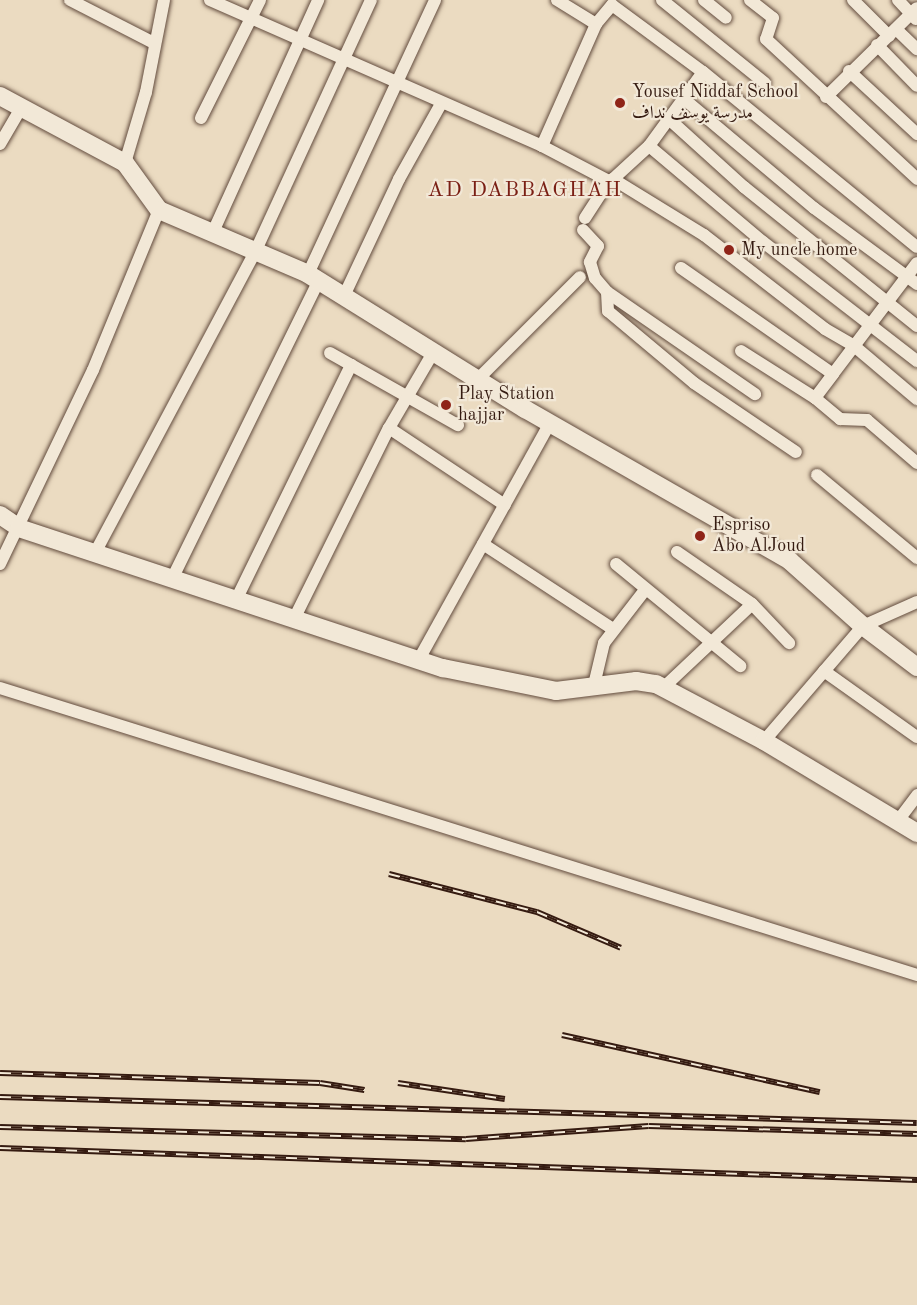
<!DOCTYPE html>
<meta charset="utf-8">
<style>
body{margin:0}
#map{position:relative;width:917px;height:1305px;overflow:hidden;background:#ebdbc1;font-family:"Old Standard TT",Amiri,serif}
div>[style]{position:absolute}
.roads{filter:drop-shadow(0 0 2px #624b3d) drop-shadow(0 0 2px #624b3d)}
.street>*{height:12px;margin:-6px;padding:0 6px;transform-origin:6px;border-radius:6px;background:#f2e8d7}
.secondary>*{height:18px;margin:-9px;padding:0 9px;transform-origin:9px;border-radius:9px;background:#f2e8d7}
.rail>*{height:6px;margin-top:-3px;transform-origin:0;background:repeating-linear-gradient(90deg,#f2e8d7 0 11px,#351b11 0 22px);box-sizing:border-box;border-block:2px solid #351b11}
.dots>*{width:16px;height:16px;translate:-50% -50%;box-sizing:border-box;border:3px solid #f2e8d7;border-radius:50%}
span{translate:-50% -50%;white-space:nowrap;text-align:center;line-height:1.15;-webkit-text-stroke:4.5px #f2e8d7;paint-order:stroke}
.poi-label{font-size:18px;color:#351b11}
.left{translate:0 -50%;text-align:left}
.quarter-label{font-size:21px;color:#7a1f14;letter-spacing:1.5px}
</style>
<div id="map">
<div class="roads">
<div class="street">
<i style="left:70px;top:0;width:94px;rotate:27.1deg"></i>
<i style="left:210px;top:0;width:363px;rotate:23.7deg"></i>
<i style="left:542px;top:146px;width:76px;rotate:27.6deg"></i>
<i style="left:609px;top:181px;width:4px;rotate:-27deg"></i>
<i style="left:557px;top:0;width:46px;rotate:31.6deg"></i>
<i style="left:662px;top:0;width:132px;rotate:38.9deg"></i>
<i style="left:704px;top:0;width:28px;rotate:39deg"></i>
<i style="left:750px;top:0;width:29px;rotate:38deg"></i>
<i style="left:773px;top:18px;width:22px;rotate:108deg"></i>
<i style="left:766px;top:39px;width:206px;rotate:42.8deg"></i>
<i style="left:853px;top:0;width:51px;rotate:45deg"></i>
<i style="left:898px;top:0;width:26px;rotate:47deg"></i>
<i style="left:896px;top:29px;width:29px;rotate:44deg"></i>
<i style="left:877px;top:45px;width:57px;rotate:45.7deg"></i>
<i style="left:849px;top:71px;width:93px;rotate:42.8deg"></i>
<i style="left:703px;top:72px;width:276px;rotate:39.3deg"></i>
<i style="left:826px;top:97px;width:127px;rotate:-44.4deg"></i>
<i style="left:684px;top:99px;width:170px;rotate:40deg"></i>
<i style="left:814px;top:208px;width:128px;rotate:36.4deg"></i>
<i style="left:201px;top:118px;width:132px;rotate:-63.4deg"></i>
<i style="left:670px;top:120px;width:100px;rotate:42.2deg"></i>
<i style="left:744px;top:187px;width:222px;rotate:38.8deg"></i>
<i style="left:0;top:144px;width:42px;rotate:-59.7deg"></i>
<i style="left:542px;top:146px;width:133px;rotate:-66.1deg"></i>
<i style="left:596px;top:24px;width:25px;rotate:-50deg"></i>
<i style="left:612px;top:5px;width:113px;rotate:36.4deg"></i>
<i style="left:703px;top:72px;width:92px;rotate:126.1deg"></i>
<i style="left:649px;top:146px;width:49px;rotate:137.5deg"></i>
<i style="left:613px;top:179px;width:107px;rotate:31.6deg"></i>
<i style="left:704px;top:235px;width:153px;rotate:37.8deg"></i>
<i style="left:825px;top:329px;width:32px;rotate:30deg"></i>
<i style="left:853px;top:345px;width:84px;rotate:40.2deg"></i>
<i style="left:649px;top:146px;width:149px;rotate:40.1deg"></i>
<i style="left:763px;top:242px;width:195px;rotate:37.7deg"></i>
<i style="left:125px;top:163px;width:74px;rotate:-73.5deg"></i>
<i style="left:146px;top:92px;width:94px;rotate:-78.9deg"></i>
<i style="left:585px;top:218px;width:44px;rotate:-57deg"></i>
<i style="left:583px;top:230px;width:22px;rotate:47deg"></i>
<i style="left:598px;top:246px;width:18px;rotate:117deg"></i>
<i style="left:590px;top:262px;width:17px;rotate:73deg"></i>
<i style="left:595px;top:278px;width:18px;rotate:49deg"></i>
<i style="left:607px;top:292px;width:19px;rotate:87deg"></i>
<i style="left:608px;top:311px;width:112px;rotate:39.9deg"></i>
<i style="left:694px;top:383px;width:123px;rotate:34.1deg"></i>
<i style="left:213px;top:232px;width:255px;rotate:-65.6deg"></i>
<i style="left:681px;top:268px;width:185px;rotate:34.9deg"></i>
<i style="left:833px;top:374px;width:139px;rotate:-52.9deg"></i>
<i style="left:308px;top:274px;width:302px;rotate:-65.1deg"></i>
<i style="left:607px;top:292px;width:180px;rotate:34.6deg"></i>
<i style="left:344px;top:296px;width:129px;rotate:-64.8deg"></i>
<i style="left:399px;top:179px;width:86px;rotate:-60.8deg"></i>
<i style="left:741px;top:351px;width:88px;rotate:32.4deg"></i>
<i style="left:815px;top:398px;width:33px;rotate:40deg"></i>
<i style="left:840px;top:419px;width:27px;rotate:2deg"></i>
<i style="left:867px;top:420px;width:66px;rotate:40.7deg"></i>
<i style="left:330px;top:353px;width:147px;rotate:29.4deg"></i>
<i style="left:478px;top:379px;width:144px;rotate:-45deg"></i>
<i style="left:815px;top:398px;width:30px;rotate:-53deg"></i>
<i style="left:389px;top:428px;width:139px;rotate:33.6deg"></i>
<i style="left:817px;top:475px;width:130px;rotate:39.7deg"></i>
<i style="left:483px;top:544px;width:155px;rotate:33.2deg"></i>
<i style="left:677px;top:552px;width:91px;rotate:34.7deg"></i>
<i style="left:752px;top:604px;width:54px;rotate:46.5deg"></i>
<i style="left:95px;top:553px;width:343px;rotate:-62deg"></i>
<i style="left:256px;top:250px;width:275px;rotate:-65.3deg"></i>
<i style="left:0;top:564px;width:215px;rotate:-64.4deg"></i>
<i style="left:93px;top:370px;width:173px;rotate:-67.6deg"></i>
<i style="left:616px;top:564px;width:161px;rotate:39.4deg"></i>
<i style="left:172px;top:579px;width:333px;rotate:-63.8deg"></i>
<i style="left:236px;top:600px;width:262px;rotate:-63.9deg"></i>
<i style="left:294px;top:619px;width:213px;rotate:-63.6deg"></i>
<i style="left:389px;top:428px;width:89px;rotate:-59.7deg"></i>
<i style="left:418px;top:661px;width:272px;rotate:-61deg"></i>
<i style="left:824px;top:671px;width:114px;rotate:35.4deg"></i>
<i style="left:594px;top:685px;width:43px;rotate:-76.6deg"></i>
<i style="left:604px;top:643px;width:67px;rotate:-52.3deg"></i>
<i style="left:0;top:688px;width:961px;rotate:17.38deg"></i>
<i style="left:663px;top:688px;width:122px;rotate:-43.3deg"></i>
<i style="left:764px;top:741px;width:152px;rotate:-49.3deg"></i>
<i style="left:863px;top:626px;width:59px;rotate:-24deg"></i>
<i style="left:897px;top:822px;width:34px;rotate:-53deg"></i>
</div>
<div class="secondary">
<i style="left:0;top:96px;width:142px;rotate:28.2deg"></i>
<i style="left:125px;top:163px;width:58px;rotate:54.1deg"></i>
<i style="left:159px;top:210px;width:162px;rotate:23.2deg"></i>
<i style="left:308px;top:274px;width:256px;rotate:31.9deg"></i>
<i style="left:525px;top:409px;width:305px;rotate:29.8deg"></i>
<i style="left:790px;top:561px;width:98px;rotate:41.7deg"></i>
<i style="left:863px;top:626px;width:68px;rotate:37.2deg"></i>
<i style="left:0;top:515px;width:23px;rotate:34deg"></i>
<i style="left:19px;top:528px;width:447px;rotate:18.3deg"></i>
<i style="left:443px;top:668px;width:115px;rotate:11.5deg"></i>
<i style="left:556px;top:691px;width:81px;rotate:-7.1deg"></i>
<i style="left:636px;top:681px;width:20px;rotate:9deg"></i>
<i style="left:656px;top:684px;width:122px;rotate:27.8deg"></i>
<i style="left:764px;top:741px;width:179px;rotate:31deg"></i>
</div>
</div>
<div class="rail">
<i style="left:389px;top:874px;width:153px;rotate:14.4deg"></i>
<i style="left:537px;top:912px;width:91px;rotate:23.2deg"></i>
<i style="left:562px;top:1035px;width:264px;rotate:12.5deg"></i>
<i style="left:0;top:1073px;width:320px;rotate:1.8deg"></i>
<i style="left:320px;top:1083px;width:45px;rotate:9deg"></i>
<i style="left:398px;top:1083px;width:108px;rotate:8.5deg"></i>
<i style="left:0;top:1097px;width:917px;rotate:1.62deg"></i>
<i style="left:0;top:1127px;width:466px;rotate:1.5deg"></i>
<i style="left:466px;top:1139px;width:183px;rotate:-4.1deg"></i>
<i style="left:649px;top:1126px;width:268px;rotate:1.7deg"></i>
<i style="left:0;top:1148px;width:918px;rotate:2deg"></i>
</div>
<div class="dots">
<i style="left:620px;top:103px;background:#8f2418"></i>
<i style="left:729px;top:250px;background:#8f2418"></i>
<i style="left:446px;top:405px;background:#8f2418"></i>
<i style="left:700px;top:536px;background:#8f2418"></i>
</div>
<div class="poi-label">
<span class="left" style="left:632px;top:103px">Yousef Niddaf School<br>مدرسة يوسف نداف</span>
<span class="left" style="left:741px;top:250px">My uncle home</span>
<span class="left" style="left:458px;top:405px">Play Station<br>hajjar</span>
<span class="left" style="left:712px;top:536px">Espriso<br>Abo AlJoud</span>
</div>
<div class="quarter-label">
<span style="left:525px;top:191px">AD DABBAGHAH</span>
</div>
</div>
